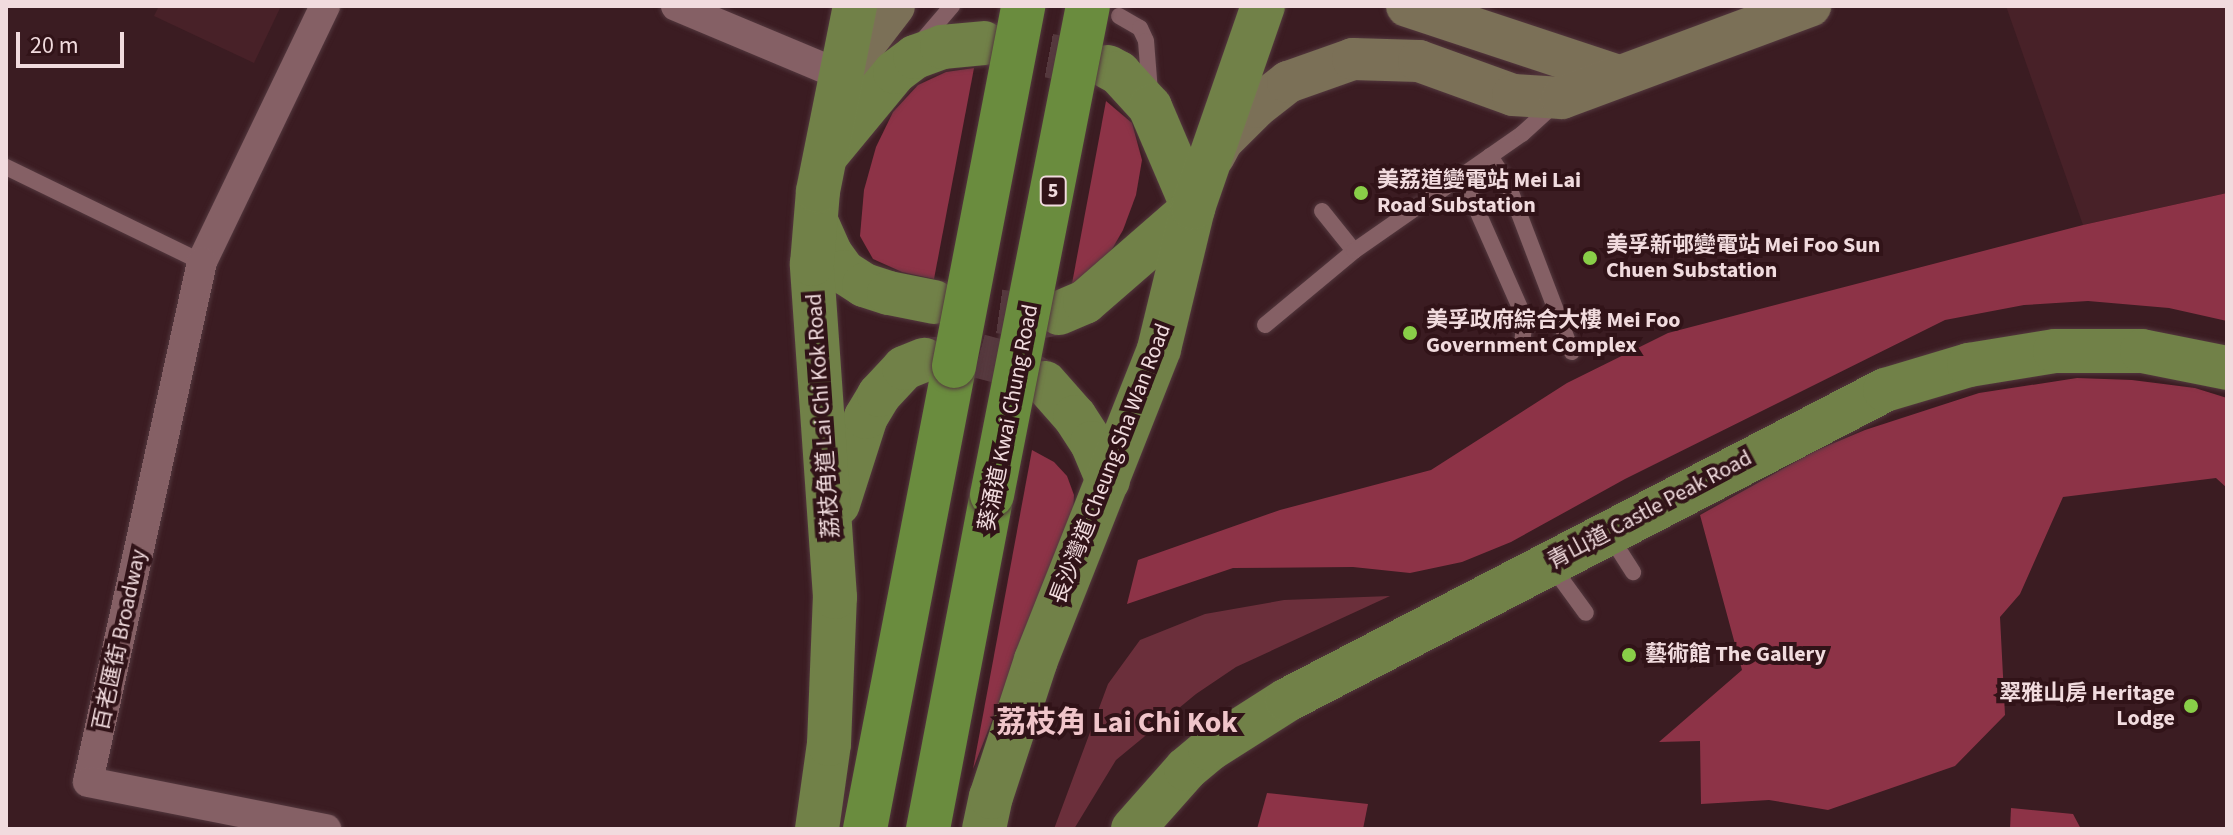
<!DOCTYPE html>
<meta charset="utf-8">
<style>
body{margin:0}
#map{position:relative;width:2233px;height:835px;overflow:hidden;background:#3b1c22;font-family:"Source Sans 3","Noto Sans TC",sans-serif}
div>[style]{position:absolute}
.built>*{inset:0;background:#482128}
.green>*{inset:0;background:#6b2f3b}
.forest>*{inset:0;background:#8d3347}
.primary-tunnel>*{height:44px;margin-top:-22px;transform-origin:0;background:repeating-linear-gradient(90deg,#56393e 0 44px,transparent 0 66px)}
.roads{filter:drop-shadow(0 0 2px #53383e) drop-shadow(0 0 2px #53383e)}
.service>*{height:16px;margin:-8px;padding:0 8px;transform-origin:8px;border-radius:8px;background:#856065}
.minor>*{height:30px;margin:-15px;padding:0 15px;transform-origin:15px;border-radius:15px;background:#856065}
.secondary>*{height:42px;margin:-21px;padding:0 21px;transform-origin:21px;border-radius:21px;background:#7b7057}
.primary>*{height:44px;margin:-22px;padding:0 22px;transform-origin:22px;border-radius:22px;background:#718148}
.trunk>*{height:44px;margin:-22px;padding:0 22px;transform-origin:22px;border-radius:22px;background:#6a8c3e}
.bridges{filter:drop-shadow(0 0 2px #53383e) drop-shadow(0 0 2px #53383e)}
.trunk-bridge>*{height:44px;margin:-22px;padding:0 22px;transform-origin:22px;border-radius:22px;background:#6a8c3e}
.dots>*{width:22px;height:22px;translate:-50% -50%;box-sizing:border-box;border:4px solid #311318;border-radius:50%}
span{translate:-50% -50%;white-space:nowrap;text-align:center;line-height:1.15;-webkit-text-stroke:8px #311318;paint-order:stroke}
.shield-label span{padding:2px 6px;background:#311318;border:2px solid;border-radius:6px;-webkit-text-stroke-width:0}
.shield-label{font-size:20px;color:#f1dbde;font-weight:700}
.poi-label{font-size:22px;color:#f1dbde;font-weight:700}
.left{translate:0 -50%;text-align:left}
.right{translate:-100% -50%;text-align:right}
.street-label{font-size:22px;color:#f1dbde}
.district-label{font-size:30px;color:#f0c5ca;font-weight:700}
.frame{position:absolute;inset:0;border:8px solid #f1dbde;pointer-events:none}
.scale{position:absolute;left:16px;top:32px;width:108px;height:36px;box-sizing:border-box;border:4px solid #f1dbde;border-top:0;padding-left:10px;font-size:24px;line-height:28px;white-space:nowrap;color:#f1dbde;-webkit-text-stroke:6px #311318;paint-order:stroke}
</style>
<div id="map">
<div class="built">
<i style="clip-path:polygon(159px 6px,281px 6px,254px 63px,154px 16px)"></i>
<i style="clip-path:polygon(2006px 6px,2227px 6px,2227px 193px,2083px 225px)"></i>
</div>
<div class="green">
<i style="clip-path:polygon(1390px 596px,1236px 667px,1196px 694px,1116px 760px,1074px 829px,1054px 829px,1108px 684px,1140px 640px,1205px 614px,1284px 600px)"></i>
</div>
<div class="forest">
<i style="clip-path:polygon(974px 68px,934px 279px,902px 272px,873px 259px,860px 236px,864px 190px,876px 147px,893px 112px,918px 85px,946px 72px)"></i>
<i style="clip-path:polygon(1106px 101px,1132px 123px,1142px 160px,1136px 195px,1123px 230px,1103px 265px,1071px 289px)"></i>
<i style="clip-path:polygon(2227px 193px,2227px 321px,2169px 308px,2088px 301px,2024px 305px,1945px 320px,1625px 479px,1511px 542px,1462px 562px,1410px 573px,1353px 567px,1233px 568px,1127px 604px,1138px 560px,1280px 510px,1431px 470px,1567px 383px,1668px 333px,2083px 225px)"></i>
<i style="clip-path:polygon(2077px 378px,2132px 380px,2195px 388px,2227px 398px,2227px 488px,2216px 478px,2063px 497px,2020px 594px,2000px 617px,2005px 715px,1955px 766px,1828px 810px,1769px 800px,1701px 804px,1700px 741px,1659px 742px,1742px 670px,1700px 515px,1815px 451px,1865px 430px,1979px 393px)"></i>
<i style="clip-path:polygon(1032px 450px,1054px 462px,1067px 476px,1074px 495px,1073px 514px,973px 769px)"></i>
<i style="clip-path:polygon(1267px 793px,1368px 804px,1363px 829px,1257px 829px)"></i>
<i style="clip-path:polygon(2011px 808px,2073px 814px,2081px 829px,2010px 829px)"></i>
</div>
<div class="primary-tunnel">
<i style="left:984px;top:43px;width:126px;rotate:11deg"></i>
<i style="left:934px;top:302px;width:105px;rotate:8.2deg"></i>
<i style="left:1038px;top:317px;width:21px;rotate:-11deg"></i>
<i style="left:924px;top:360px;width:55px;rotate:-4.2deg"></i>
<i style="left:979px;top:356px;width:34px;rotate:15deg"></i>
<i style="left:1012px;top:365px;width:38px;rotate:29deg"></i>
</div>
<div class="roads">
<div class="service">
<i style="left:1119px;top:16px;width:24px;rotate:30deg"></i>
<i style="left:1140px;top:28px;width:14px;rotate:65deg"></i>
<i style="left:1146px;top:41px;width:51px;rotate:85.5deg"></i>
<i style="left:922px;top:41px;width:46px;rotate:-49.4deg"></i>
<i style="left:1490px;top:156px;width:31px;rotate:57deg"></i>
<i style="left:1507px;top:182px;width:182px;rotate:69.1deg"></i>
<i style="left:6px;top:167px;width:218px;rotate:25.9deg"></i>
<i style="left:1461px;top:174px;width:158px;rotate:66.2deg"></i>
<i style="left:1525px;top:319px;width:25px;rotate:97deg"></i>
<i style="left:1322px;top:211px;width:51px;rotate:51.3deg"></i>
<i style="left:1265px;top:325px;width:116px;rotate:-39.7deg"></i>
<i style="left:1354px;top:251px;width:205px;rotate:-34.9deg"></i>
<i style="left:1522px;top:134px;width:46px;rotate:-42.4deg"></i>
<i style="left:1610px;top:536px;width:43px;rotate:57.4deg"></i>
<i style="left:1551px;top:565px;width:59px;rotate:53.9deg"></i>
</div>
<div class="minor">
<i style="left:325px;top:6px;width:284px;rotate:115.7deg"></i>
<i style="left:202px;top:262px;width:532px;rotate:102.37deg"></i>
<i style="left:88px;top:782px;width:243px;rotate:11.2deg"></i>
<i style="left:676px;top:6px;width:179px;rotate:22.7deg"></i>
</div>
<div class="secondary">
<i style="left:1407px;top:6px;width:223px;rotate:18.3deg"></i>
<i style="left:841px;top:75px;width:87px;rotate:-52.5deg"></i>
<i style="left:1214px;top:156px;width:17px;rotate:-62deg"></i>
<i style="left:1222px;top:141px;width:48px;rotate:-45deg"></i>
<i style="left:1256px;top:107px;width:41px;rotate:-38deg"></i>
<i style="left:1288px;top:82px;width:69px;rotate:-19.5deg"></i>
<i style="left:1353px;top:59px;width:66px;rotate:1.7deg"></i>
<i style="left:1419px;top:61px;width:100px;rotate:19.9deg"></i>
<i style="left:1513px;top:95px;width:49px;rotate:3.5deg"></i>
<i style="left:1562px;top:98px;width:265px;rotate:-20.4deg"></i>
</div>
<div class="primary">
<i style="left:1108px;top:67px;width:13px;rotate:29deg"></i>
<i style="left:1119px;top:73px;width:46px;rotate:47.6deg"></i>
<i style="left:1150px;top:107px;width:110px;rotate:66.9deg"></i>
<i style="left:828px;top:153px;width:105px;rotate:-50.4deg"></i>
<i style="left:895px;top:72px;width:25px;rotate:-37deg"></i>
<i style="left:915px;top:57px;width:29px;rotate:-20deg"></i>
<i style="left:942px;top:47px;width:42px;rotate:-5.4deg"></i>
<i style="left:816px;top:221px;width:35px;rotate:66deg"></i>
<i style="left:830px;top:253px;width:24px;rotate:54deg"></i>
<i style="left:844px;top:272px;width:24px;rotate:33deg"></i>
<i style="left:864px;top:285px;width:26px;rotate:18deg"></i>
<i style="left:889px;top:293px;width:46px;rotate:11.3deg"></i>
<i style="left:1059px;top:313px;width:28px;rotate:-23deg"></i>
<i style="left:1085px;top:302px;width:143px;rotate:-41deg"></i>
<i style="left:1045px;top:383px;width:45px;rotate:48.6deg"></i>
<i style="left:1075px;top:417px;width:31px;rotate:57deg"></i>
<i style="left:1092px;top:443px;width:41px;rotate:67.2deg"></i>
<i style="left:838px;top:504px;width:91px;rotate:-72.2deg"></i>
<i style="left:866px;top:417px;width:26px;rotate:-59deg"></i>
<i style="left:879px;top:395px;width:37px;rotate:-47deg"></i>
<i style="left:904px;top:368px;width:22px;rotate:-22deg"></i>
<i style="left:817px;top:829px;width:86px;rotate:-82deg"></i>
<i style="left:829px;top:744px;width:147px;rotate:-87.7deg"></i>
<i style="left:835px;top:597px;width:334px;rotate:-94deg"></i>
<i style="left:812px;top:264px;width:73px;rotate:-85.3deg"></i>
<i style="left:818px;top:191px;width:189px;rotate:-78.7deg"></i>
<i style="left:984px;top:829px;width:33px;rotate:-78deg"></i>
<i style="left:991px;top:797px;width:144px;rotate:-71.8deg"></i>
<i style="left:1036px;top:660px;width:334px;rotate:-68.4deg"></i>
<i style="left:1159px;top:349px;width:145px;rotate:-76.4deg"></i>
<i style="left:1193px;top:208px;width:214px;rotate:-70.9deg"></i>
<i style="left:1133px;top:829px;width:80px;rotate:-48.5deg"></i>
<i style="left:1186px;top:769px;width:31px;rotate:-40deg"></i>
<i style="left:1210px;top:749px;width:91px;rotate:-32.5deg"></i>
<i style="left:1287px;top:700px;width:674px;rotate:-27.4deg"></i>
<i style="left:1885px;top:390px;width:88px;rotate:-16.6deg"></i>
<i style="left:1969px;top:365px;width:87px;rotate:-9.2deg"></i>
<i style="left:2055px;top:351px;width:87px"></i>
<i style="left:2142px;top:351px;width:87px;rotate:11.3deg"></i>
</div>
<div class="trunk">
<i style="left:865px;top:829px;width:471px;rotate:-79.1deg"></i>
<i style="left:928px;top:829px;width:340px;rotate:-79.2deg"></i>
</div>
</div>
<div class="bridges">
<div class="trunk-bridge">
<i style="left:954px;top:366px;width:367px;rotate:-79.1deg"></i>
<i style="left:992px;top:495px;width:498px;rotate:-78.9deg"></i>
</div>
</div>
<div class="dots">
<i style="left:1361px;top:193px;background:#89ce48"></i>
<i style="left:1590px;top:258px;background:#89ce48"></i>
<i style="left:1410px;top:333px;background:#89ce48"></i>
<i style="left:1629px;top:655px;background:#89ce48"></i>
<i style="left:2191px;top:706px;background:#89ce48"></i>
</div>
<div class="shield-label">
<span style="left:1053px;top:191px">5</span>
</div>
<div class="poi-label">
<span class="left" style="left:1377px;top:193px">美荔道變電站 Mei Lai<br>Road Substation</span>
<span class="left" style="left:1606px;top:258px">美孚新邨變電站 Mei Foo Sun<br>Chuen Substation</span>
<span class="left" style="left:1426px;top:333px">美孚政府綜合大樓 Mei Foo<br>Government Complex</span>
<span class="left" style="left:1645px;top:655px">藝術館 The Gallery</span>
<span class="right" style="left:2175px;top:706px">翠雅山房 Heritage<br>Lodge</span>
</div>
<div class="street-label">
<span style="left:823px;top:416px;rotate:-94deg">荔枝角道 Lai Chi Kok Road</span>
<span style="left:1009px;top:418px;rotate:-79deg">葵涌道 Kwai Chung Road</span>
<span style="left:1111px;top:464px;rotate:-69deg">長沙灣道 Cheung Sha Wan Road</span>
<span style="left:1650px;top:510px;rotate:-28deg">青山道 Castle Peak Road</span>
<span style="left:120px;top:640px;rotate:-78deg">百老匯街 Broadway</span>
</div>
<div class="district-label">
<span style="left:1117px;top:723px">荔枝角 Lai Chi Kok</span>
</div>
<div class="frame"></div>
<div class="scale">20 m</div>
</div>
